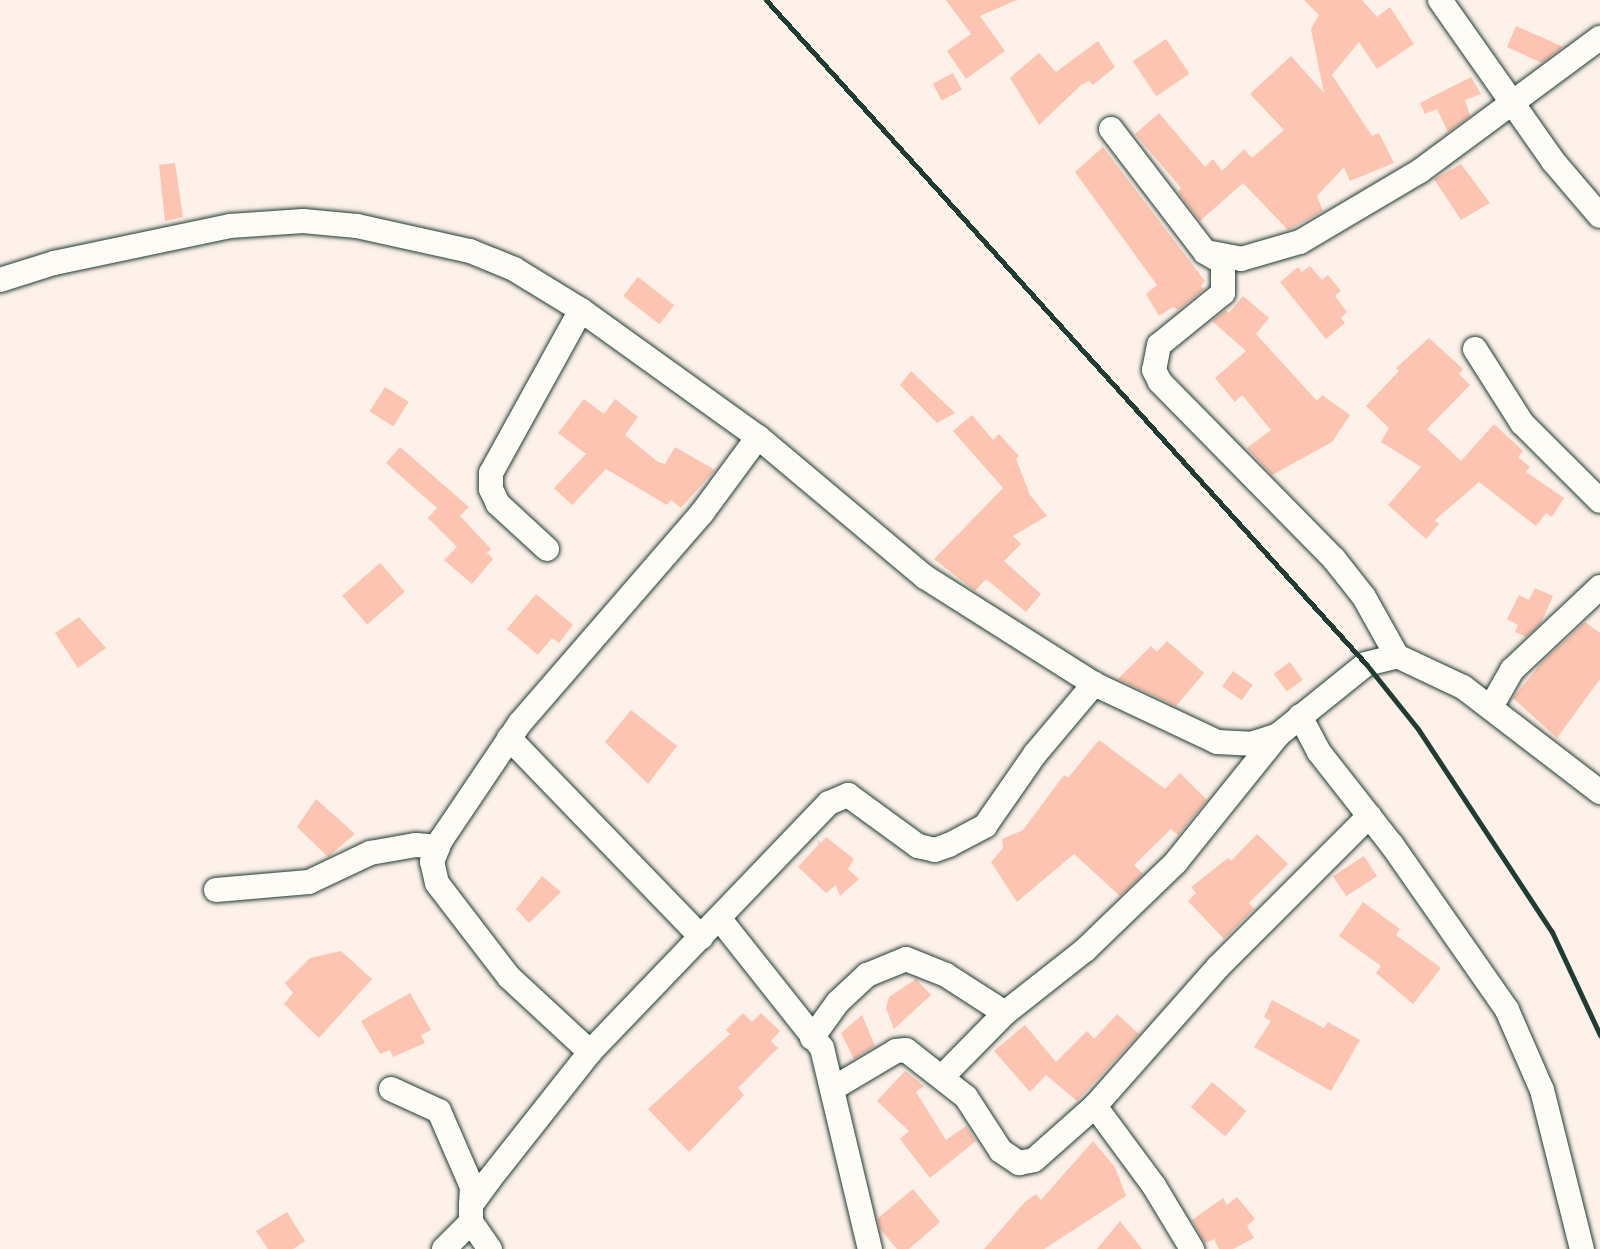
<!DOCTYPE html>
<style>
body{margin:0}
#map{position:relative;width:1600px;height:1249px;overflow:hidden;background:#fdf1e9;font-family:Kalam,sans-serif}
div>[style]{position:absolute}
.building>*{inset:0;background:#fcc4b1;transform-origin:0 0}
.roads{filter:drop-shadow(0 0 2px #1f3d34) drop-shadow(0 0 2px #1f3d34)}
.minor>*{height:24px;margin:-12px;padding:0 12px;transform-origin:12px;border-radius:12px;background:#fdfcf7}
.rail>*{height:5px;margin:-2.5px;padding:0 2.5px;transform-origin:2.5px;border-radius:2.5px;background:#1f3d34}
span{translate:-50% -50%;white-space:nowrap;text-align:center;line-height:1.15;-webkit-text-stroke:5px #fdfcf7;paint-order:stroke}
</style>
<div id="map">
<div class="building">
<i style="clip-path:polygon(946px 0,1017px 0,980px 16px,1005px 51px,966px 79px,947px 51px,971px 34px)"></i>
<i style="clip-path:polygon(1304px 0,1362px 0,1377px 17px,1390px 7px,1414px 44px,1377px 69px,1359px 42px,1332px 75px,1372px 136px,1379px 133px,1394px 163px,1350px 181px,1344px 167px,1317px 196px,1323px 211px,1288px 230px,1243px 183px,1200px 221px,1178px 192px,1181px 188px,1135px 134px,1159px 113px,1205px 167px,1213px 159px,1222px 171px,1244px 149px,1252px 158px,1284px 130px,1250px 94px,1291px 56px,1324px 93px,1311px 29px,1319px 15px)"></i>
<i style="clip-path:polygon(1516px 26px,1541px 37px,1563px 47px,1542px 63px,1507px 47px)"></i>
<i style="left:1166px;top:39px;width:42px;height:40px;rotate:56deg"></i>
<i style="clip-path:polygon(1098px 41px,1115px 67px,1093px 85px,1089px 81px,1081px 85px,1039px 125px,1010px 78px,1039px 53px,1056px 72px)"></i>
<i style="left:953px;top:73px;width:19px;height:23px;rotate:62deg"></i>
<i style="clip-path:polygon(1471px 77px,1481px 94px,1465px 100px,1470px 116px,1448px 132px,1437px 109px,1425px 114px,1420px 103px)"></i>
<i style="clip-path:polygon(1103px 147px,1205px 281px,1201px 286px,1204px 289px,1178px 310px,1173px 307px,1159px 316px,1146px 294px,1157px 285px,1075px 172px)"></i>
<i style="clip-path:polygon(175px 163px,183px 217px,165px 221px,159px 165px)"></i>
<i style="clip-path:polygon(1461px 164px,1490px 203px,1461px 220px,1434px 179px)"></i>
<i style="clip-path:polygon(1310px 266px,1322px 280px,1328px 275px,1341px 291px,1335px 296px,1347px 312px,1341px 318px,1345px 323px,1326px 339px,1280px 282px,1298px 267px,1302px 272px)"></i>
<i style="left:638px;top:277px;width:46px;height:24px;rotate:38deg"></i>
<i style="clip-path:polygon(1243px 296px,1269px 318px,1256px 334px,1317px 401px,1322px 395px,1350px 415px,1332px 442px,1272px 475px,1247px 448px,1271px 430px,1242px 395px,1235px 402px,1215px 378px,1246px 351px,1212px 321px,1226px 310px,1229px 313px)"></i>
<i style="clip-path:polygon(1429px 338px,1463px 369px,1459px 374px,1470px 385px,1427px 429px,1461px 461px,1494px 424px,1523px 451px,1518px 457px,1530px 467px,1526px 472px,1564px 498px,1552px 517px,1546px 513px,1536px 526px,1479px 482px,1435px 520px,1439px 524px,1426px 539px,1388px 505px,1421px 467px,1381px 442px,1389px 428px,1366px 406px,1399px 371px,1396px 368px)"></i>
<i style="clip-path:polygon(911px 371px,955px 413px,937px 423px,900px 385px)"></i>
<i style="left:385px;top:387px;width:28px;height:29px;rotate:32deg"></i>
<i style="clip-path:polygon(584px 399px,604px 414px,615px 399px,638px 417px,625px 435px,658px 462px,665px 464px,675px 447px,715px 470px,681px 508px,671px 500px,667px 505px,606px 469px,572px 505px,554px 488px,586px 454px,558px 433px)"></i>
<i style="clip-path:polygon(972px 415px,993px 440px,999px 434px,1019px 456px,1016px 459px,1030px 495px,1047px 516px,1013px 536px,1021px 544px,1004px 561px,1041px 594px,1026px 612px,986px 579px,975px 591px,934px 559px,1003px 488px,953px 431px)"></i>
<i style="clip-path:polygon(400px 447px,469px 507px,460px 516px,491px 549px,487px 553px,493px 559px,472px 584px,444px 560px,457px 547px,428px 518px,437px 508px,386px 463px)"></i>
<i style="left:380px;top:563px;width:38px;height:50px;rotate:49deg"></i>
<i style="clip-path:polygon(1535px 588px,1553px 596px,1541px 623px,1526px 637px,1515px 632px,1518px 625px,1507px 619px,1519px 595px,1529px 600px)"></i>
<i style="clip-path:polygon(536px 594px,573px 625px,559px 643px,552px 638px,538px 655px,507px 629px)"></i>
<i style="clip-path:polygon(79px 617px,106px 648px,78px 668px,55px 633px)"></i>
<i style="clip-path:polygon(1585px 622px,1600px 633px,1600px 679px,1557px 738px,1513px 698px,1542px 662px)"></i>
<i style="clip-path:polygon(1167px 641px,1204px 673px,1176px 706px,1118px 679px,1151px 646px,1157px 652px)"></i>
<i style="left:1290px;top:662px;width:22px;height:20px;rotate:54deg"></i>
<i style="left:1233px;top:671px;width:24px;height:19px;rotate:35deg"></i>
<i style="clip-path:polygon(631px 710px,677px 746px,648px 784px,605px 742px)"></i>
<i style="clip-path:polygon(1099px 740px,1165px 789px,1180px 773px,1207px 800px,1178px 835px,1171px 829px,1134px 865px,1143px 874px,1120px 896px,1074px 854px,1017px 902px,991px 862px,1003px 848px,1002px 839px,1023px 830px,1064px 775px,1068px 778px)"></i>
<i style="clip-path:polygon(316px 799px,355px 834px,328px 857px,297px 827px)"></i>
<i style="clip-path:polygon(1257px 834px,1288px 864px,1249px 903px,1254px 909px,1224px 939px,1188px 901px,1196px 893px,1191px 887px,1228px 858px,1231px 861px)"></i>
<i style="clip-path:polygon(826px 837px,854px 859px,848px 869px,859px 879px,840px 896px,836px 885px,826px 893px,798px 867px,819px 844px,818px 840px,821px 843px)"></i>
<i style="left:1364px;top:856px;width:24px;height:37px;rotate:57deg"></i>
<i style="clip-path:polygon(542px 876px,561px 892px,529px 923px,516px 909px)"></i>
<i style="clip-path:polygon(1363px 902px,1400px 929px,1396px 935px,1441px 968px,1413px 1004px,1376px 973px,1381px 966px,1339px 936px)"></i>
<i style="clip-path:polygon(341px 951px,372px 979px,319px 1038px,284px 1004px,293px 993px,285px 983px,310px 958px)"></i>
<i style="clip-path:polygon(916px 979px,931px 995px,894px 1029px,886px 1008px,889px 997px)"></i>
<i style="clip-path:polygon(410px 993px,431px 1030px,421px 1035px,425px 1043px,393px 1057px,390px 1050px,380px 1054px,361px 1021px)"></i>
<i style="clip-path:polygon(1272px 1000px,1324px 1028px,1328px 1022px,1360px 1040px,1331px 1091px,1254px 1047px,1271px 1021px,1264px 1017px)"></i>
<i style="clip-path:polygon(743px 1013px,752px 1022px,761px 1013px,780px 1031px,771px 1041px,778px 1048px,738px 1088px,744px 1095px,689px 1152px,648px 1109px,730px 1034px,726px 1030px)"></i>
<i style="clip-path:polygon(1117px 1014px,1139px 1034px,1077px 1101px,1046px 1075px,1030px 1092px,994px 1051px,1025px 1025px,1056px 1062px,1087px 1031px,1094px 1039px)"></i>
<i style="clip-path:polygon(862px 1015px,875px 1046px,854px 1059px,841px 1033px)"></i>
<i style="clip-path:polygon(905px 1071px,924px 1086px,916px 1092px,946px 1140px,966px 1126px,976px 1141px,930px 1178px,900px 1139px,909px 1131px,877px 1101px)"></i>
<i style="left:1212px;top:1082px;width:45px;height:33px;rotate:40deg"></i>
<i style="clip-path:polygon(1093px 1141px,1115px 1167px,1126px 1196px,1044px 1249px,984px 1249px,1025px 1202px,1036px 1194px,1041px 1200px)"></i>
<i style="clip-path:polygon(913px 1189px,940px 1222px,909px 1249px,897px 1249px,880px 1229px,878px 1218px)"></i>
<i style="clip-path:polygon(1237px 1197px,1255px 1219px,1247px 1226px,1254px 1238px,1233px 1249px,1219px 1249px,1214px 1239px,1205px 1243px,1192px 1220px,1223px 1198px,1227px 1205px)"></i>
<i style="clip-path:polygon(287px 1212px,305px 1241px,293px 1249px,268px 1249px,256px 1231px)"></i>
<i style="clip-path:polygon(1120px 1221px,1142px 1249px,1097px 1249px)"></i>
</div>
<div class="roads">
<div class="minor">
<i style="left:1440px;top:0;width:197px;rotate:54.9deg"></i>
<i style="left:1553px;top:161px;width:72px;rotate:49.5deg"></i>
<i style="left:1111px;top:129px;width:155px;rotate:52.6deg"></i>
<i style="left:1205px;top:252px;width:21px;rotate:31deg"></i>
<i style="left:1223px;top:263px;width:30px;rotate:90deg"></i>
<i style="left:1223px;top:293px;width:82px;rotate:140.9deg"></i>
<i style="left:1159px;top:345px;width:25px;rotate:101deg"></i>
<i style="left:1154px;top:370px;width:13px;rotate:63deg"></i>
<i style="left:1160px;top:382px;width:248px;rotate:45.5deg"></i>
<i style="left:1334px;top:559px;width:48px;rotate:51.7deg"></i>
<i style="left:1364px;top:597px;width:68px;rotate:60.8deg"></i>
<i style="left:1206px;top:252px;width:36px;rotate:11deg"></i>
<i style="left:1241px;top:259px;width:61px;rotate:-16.1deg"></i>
<i style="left:1300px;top:242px;width:139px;rotate:-30.6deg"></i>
<i style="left:1420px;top:171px;width:224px;rotate:-36.5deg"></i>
<i style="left:0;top:280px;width:57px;rotate:-17.5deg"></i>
<i style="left:54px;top:263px;width:180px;rotate:-11.9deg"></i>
<i style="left:230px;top:226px;width:73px;rotate:-3.9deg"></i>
<i style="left:303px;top:221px;width:54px;rotate:5.3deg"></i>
<i style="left:357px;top:226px;width:116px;rotate:12.5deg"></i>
<i style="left:470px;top:251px;width:48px;rotate:22.2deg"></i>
<i style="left:514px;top:269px;width:79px;rotate:31.5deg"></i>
<i style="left:581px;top:310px;width:218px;rotate:35.7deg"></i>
<i style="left:758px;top:437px;width:218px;rotate:40deg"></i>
<i style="left:925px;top:577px;width:200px;rotate:32.3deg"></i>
<i style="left:1094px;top:684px;width:136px;rotate:25.2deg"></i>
<i style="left:1217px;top:742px;width:34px;rotate:3deg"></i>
<i style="left:1251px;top:744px;width:28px;rotate:-18deg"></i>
<i style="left:1278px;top:735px;width:113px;rotate:-38.9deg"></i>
<i style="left:1366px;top:664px;width:32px;rotate:-14deg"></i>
<i style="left:1397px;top:656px;width:73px;rotate:25.2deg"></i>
<i style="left:1463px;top:687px;width:173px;rotate:37.5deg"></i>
<i style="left:1475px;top:349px;width:88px;rotate:57.6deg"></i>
<i style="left:1522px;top:423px;width:110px;rotate:45deg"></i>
<i style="left:547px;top:549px;width:67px;rotate:-137.4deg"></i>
<i style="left:498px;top:504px;width:17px;rotate:-115deg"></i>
<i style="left:491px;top:489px;width:16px;rotate:-90deg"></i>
<i style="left:491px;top:473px;width:186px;rotate:-61.1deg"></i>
<i style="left:1491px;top:707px;width:43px;rotate:-60.4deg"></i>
<i style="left:1512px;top:670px;width:121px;rotate:-43.3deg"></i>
<i style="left:1300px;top:716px;width:41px;rotate:62.2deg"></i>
<i style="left:1319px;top:752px;width:118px;rotate:51.9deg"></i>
<i style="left:1392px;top:845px;width:201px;rotate:55.1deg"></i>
<i style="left:1507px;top:1010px;width:87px;rotate:66.4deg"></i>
<i style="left:1542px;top:1090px;width:164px;rotate:75.9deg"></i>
<i style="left:509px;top:738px;width:277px;rotate:46deg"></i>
<i style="left:216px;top:890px;width:93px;rotate:-4.9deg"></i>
<i style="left:309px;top:882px;width:68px;rotate:-25.4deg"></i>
<i style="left:370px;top:853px;width:47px;rotate:-9.9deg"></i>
<i style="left:416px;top:845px;width:22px;rotate:5deg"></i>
<i style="left:719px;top:918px;width:166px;rotate:51.6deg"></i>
<i style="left:822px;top:1048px;width:207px;rotate:76.6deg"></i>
<i style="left:812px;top:1038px;width:44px;rotate:-54.2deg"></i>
<i style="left:838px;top:1002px;width:40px;rotate:-43deg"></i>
<i style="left:867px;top:975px;width:42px;rotate:-22.3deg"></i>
<i style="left:906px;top:959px;width:43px;rotate:21.8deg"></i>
<i style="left:946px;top:975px;width:70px;rotate:32.8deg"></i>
<i style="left:590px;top:1052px;width:110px;rotate:-137.2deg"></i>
<i style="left:509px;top:977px;width:118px;rotate:-127.5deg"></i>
<i style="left:437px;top:883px;width:22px;rotate:-103deg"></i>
<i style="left:432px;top:862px;width:24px;rotate:-68deg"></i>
<i style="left:441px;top:840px;width:141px;rotate:-56deg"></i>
<i style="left:520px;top:723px;width:278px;rotate:-49.1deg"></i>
<i style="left:702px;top:513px;width:94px;rotate:-53.6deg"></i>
<i style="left:943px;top:1076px;width:88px;rotate:-45.5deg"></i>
<i style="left:1005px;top:1013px;width:102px;rotate:-38.2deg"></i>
<i style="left:1085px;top:950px;width:127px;rotate:-44deg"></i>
<i style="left:1176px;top:862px;width:163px;rotate:-51.2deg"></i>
<i style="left:391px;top:1089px;width:53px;rotate:24.6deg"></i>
<i style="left:439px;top:1111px;width:83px;rotate:66.5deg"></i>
<i style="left:472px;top:1187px;width:18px;rotate:93deg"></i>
<i style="left:832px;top:1089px;width:74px;rotate:-30.7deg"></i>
<i style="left:896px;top:1051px;width:10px;rotate:-6deg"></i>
<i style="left:906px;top:1050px;width:76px;rotate:38.1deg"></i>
<i style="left:966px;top:1097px;width:64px;rotate:57.1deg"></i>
<i style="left:1001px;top:1151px;width:22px;rotate:34deg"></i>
<i style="left:1019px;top:1163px;width:15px;rotate:-11deg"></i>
<i style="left:1034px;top:1160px;width:81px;rotate:-41.5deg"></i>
<i style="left:1095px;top:1106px;width:186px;rotate:-48.5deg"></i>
<i style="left:1218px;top:967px;width:214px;rotate:-45deg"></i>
<i style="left:1095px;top:1106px;width:99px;rotate:53.6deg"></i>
<i style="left:1154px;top:1186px;width:74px;rotate:58.9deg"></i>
<i style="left:471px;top:1222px;width:33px;rotate:55deg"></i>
<i style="left:444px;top:1249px;width:38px;rotate:-45deg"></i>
<i style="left:471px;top:1222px;width:17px;rotate:-90deg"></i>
<i style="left:471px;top:1205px;width:31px;rotate:-54deg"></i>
<i style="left:489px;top:1180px;width:163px;rotate:-51.7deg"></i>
<i style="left:590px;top:1052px;width:345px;rotate:-46.2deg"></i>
<i style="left:829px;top:803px;width:21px;rotate:-23deg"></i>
<i style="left:848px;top:795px;width:87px;rotate:36.1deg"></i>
<i style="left:918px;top:846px;width:17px;rotate:13deg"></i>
<i style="left:935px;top:850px;width:15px;rotate:-20deg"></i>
<i style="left:949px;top:845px;width:41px;rotate:-27.8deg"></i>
<i style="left:985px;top:826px;width:88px;rotate:-55.2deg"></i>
<i style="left:1035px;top:754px;width:92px;rotate:-49.9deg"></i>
</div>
</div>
<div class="rail">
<i style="left:766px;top:0;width:895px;rotate:47.9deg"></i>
<i style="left:1366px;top:664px;width:83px;rotate:51.3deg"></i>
<i style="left:1418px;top:729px;width:243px;rotate:56.6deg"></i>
<i style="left:1552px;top:932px;width:114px;rotate:65deg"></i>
</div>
</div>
